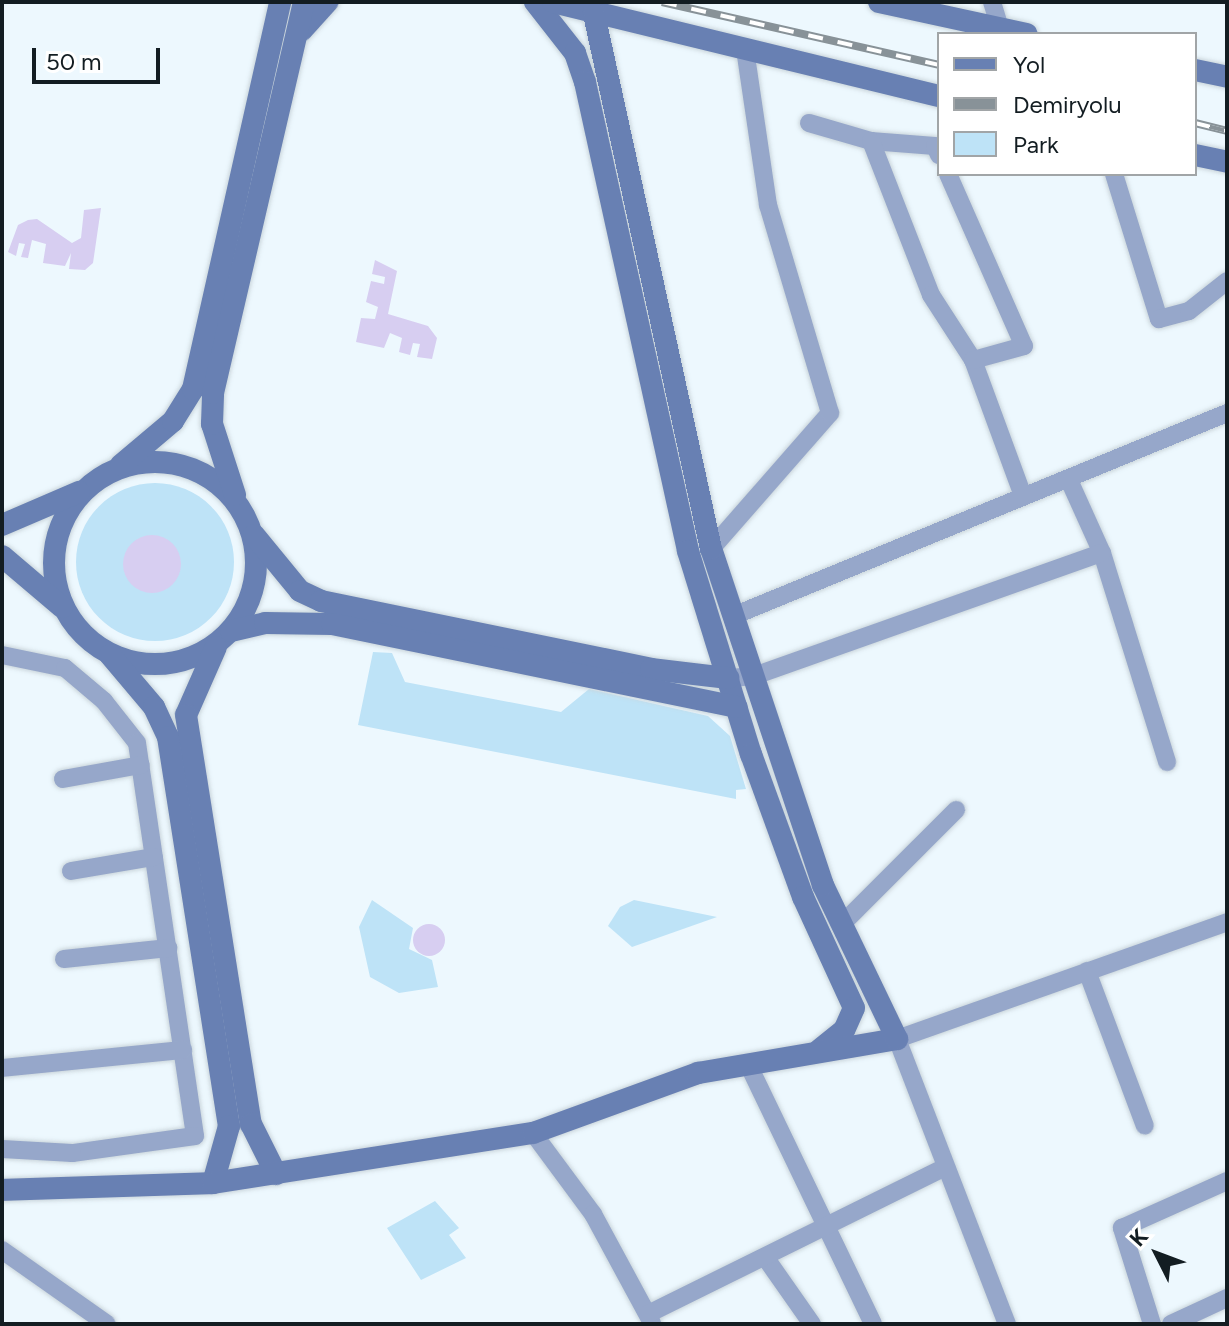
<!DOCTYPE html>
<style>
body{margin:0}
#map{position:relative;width:1229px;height:1326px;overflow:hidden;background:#edf8fe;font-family:Figtree,sans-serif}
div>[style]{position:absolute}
.green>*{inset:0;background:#bee3f7}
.round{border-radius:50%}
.water>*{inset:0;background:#d7cef1}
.roads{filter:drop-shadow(0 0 2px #cad5db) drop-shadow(0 0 2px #cad5db)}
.minor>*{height:18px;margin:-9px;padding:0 9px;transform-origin:9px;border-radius:9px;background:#96a7ca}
.secondary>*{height:22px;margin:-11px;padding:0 11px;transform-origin:11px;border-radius:11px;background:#6880b3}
.secondary>.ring{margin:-11px;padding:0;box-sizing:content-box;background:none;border:22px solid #6880b3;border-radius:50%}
.rail>*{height:8px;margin-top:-4px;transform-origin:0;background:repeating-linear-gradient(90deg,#fff 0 15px,#889298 0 30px);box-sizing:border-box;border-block:2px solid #889298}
span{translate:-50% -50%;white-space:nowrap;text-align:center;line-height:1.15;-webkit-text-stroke:7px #fff;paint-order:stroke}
.frame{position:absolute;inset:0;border:4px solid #131d22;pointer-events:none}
.legend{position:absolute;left:937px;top:32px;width:260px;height:144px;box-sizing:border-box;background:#fff;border:2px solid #a1a5a7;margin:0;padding:10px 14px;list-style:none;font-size:24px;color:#131d22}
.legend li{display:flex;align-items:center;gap:16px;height:40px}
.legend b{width:40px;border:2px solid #a1a5a7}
.north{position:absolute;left:1117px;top:1214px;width:80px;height:80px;-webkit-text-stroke:6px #fff;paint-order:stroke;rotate:312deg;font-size:22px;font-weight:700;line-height:32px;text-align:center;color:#131d22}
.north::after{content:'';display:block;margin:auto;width:28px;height:36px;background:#131d22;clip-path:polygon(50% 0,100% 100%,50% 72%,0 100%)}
.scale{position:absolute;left:32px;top:48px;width:128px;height:36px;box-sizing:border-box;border:4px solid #131d22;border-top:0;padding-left:10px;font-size:24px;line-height:28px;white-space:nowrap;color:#131d22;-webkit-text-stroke:6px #fff;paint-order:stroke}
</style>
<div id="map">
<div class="green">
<i class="round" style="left:76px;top:483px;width:158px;height:158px"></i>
<i style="clip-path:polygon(373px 652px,392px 653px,405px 682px,561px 712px,589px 689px,708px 716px,730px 736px,746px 789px,736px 790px,736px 799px,358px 725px)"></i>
<i style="clip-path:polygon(372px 900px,413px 928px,409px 949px,432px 960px,438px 987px,399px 993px,370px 977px,359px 927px)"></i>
<i style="clip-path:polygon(634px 900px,717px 917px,632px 947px,608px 926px,620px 907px)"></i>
<i style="clip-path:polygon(435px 1201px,459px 1228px,449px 1235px,466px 1258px,421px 1280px,387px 1228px)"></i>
</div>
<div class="water">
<i style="clip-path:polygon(101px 208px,93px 263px,85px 270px,69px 269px,71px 253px,65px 266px,43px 263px,46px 244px,32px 240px,28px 258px,21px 257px,25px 244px,19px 243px,16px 256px,8px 252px,18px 225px,28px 220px,37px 219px,72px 243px,81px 238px,84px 210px)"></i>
<i style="clip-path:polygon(375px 260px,397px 271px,388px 314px,428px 326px,437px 338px,432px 359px,417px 357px,420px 344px,413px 343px,410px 355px,399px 352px,402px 338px,390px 333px,384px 348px,356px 342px,361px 318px,375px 319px,378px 307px,366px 302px,371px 281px,384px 284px,385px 277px,372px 274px)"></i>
<i class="round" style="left:123px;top:535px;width:58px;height:58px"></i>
<i class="round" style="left:413px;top:924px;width:32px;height:32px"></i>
</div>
<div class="roads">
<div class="minor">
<i style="left:992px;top:2px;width:27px;rotate:73deg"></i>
<i style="left:809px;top:123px;width:65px;rotate:16.2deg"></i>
<i style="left:871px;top:141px;width:64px;rotate:4.5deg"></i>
<i style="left:935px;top:146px;width:10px;rotate:66deg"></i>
<i style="left:871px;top:141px;width:165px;rotate:68.7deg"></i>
<i style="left:931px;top:295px;width:77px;rotate:57.1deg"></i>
<i style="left:973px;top:360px;width:145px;rotate:69.8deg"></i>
<i style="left:948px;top:174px;width:188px;rotate:66.2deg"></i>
<i style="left:1024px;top:346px;width:53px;rotate:164.6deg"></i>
<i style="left:1114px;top:174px;width:152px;rotate:72.8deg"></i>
<i style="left:1159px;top:319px;width:31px;rotate:-15deg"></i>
<i style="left:1189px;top:311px;width:48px;rotate:-38.3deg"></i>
<i style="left:1069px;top:480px;width:80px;rotate:65.7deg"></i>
<i style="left:1102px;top:553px;width:219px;rotate:72.7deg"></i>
<i style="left:711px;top:549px;width:181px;rotate:-48.8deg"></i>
<i style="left:830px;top:413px;width:217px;rotate:-106.6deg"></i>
<i style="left:768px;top:205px;width:157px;rotate:-98.4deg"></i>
<i style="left:733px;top:616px;width:534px;rotate:-22.34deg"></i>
<i style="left:2px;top:655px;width:64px;rotate:11.7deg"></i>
<i style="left:65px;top:668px;width:51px;rotate:40.2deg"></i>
<i style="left:104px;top:701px;width:53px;rotate:51.8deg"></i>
<i style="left:137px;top:743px;width:397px;rotate:81.6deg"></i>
<i style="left:195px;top:1136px;width:124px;rotate:172.1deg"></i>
<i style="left:72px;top:1153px;width:70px;rotate:-176.7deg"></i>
<i style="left:728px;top:678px;width:26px;rotate:-4deg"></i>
<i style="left:754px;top:676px;width:369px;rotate:-19.5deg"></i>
<i style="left:63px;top:779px;width:79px;rotate:-10.2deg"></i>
<i style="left:71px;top:871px;width:84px;rotate:-9.6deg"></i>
<i style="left:843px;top:923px;width:160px;rotate:-45deg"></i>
<i style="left:64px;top:959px;width:105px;rotate:-6deg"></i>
<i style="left:1087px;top:971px;width:165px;rotate:69.5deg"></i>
<i style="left:748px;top:1064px;width:288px;rotate:64.3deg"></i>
<i style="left:2px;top:1068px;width:182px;rotate:-5.7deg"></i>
<i style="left:533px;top:1133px;width:101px;rotate:53.5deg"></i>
<i style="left:593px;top:1214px;width:124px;rotate:61.6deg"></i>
<i style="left:2px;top:1250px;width:128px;rotate:35.2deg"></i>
<i style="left:765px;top:1257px;width:82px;rotate:55deg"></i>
<i style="left:648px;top:1314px;width:329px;rotate:-26.3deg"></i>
<i style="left:1007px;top:1324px;width:305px;rotate:-111.1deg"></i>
<i style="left:897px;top:1039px;width:350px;rotate:-19.5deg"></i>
<i style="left:1152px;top:1324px;width:101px;rotate:-107.4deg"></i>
<i style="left:1122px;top:1228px;width:115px;rotate:-24.1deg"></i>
<i style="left:1171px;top:1324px;width:62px;rotate:-24.9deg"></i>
</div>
<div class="secondary">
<i style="left:535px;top:2px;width:65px;rotate:51.9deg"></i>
<i style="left:575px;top:53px;width:31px;rotate:71deg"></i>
<i style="left:585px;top:82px;width:480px;rotate:77.6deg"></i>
<i style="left:688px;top:551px;width:213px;rotate:72.8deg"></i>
<i style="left:751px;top:754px;width:152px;rotate:70deg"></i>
<i style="left:803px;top:897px;width:122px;rotate:65.3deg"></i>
<i style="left:854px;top:1008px;width:24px;rotate:114deg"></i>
<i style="left:844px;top:1030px;width:32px;rotate:141deg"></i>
<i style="left:553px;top:2px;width:397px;rotate:13.7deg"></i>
<i style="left:879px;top:2px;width:151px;rotate:12.2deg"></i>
<i style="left:302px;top:30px;width:38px;rotate:-48deg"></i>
<i style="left:1195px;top:70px;width:33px;rotate:12deg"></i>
<i style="left:1195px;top:155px;width:33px;rotate:12deg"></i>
<i class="ring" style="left:54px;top:462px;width:180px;height:180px"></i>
<i style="left:121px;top:465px;width:68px;rotate:-40.2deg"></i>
<i style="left:173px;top:421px;width:38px;rotate:-58deg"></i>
<i style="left:193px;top:389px;width:397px;rotate:-77.3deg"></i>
<i style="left:235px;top:495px;width:75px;rotate:-107.9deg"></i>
<i style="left:212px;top:424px;width:31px;rotate:-88deg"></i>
<i style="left:213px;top:393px;width:401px;rotate:-76.9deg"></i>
<i style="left:2px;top:525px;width:84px;rotate:-23.2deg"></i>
<i style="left:254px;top:535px;width:72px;rotate:50.6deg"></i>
<i style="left:300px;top:591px;width:23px;rotate:25deg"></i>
<i style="left:321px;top:601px;width:337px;rotate:11.6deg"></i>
<i style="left:651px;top:669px;width:78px;rotate:6.7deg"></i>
<i style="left:2px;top:556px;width:79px;rotate:40.4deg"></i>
<i style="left:231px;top:631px;width:35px;rotate:-13deg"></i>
<i style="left:265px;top:623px;width:67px;rotate:0.9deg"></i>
<i style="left:332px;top:624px;width:413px;rotate:11.6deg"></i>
<i style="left:216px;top:647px;width:74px;rotate:113.8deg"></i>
<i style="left:186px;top:715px;width:414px;rotate:81deg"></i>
<i style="left:251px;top:1124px;width:56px;rotate:63.4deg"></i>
<i style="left:110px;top:655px;width:68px;rotate:49.8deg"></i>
<i style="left:154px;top:707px;width:33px;rotate:65deg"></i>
<i style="left:168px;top:737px;width:394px;rotate:81.1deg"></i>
<i style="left:229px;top:1126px;width:59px;rotate:105.7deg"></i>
<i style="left:2px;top:1190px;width:211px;rotate:-1.9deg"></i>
<i style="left:213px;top:1183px;width:324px;rotate:-8.9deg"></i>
<i style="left:533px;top:1133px;width:176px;rotate:-20deg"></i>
<i style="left:698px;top:1073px;width:202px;rotate:-9.7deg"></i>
<i style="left:897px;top:1039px;width:171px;rotate:-115.7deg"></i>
<i style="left:823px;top:885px;width:354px;rotate:-108.4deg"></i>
<i style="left:711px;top:549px;width:548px;rotate:-102.34deg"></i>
</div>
</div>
<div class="rail">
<i style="left:662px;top:2px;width:284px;rotate:12.8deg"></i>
<i style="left:1195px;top:123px;width:33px;rotate:14deg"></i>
</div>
<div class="frame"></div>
<ul class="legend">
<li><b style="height:10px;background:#6880b3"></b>Yol</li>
<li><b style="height:10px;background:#889298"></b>Demiryolu</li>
<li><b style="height:22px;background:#bee3f7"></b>Park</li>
</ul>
<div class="north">K</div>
<div class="scale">50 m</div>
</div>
